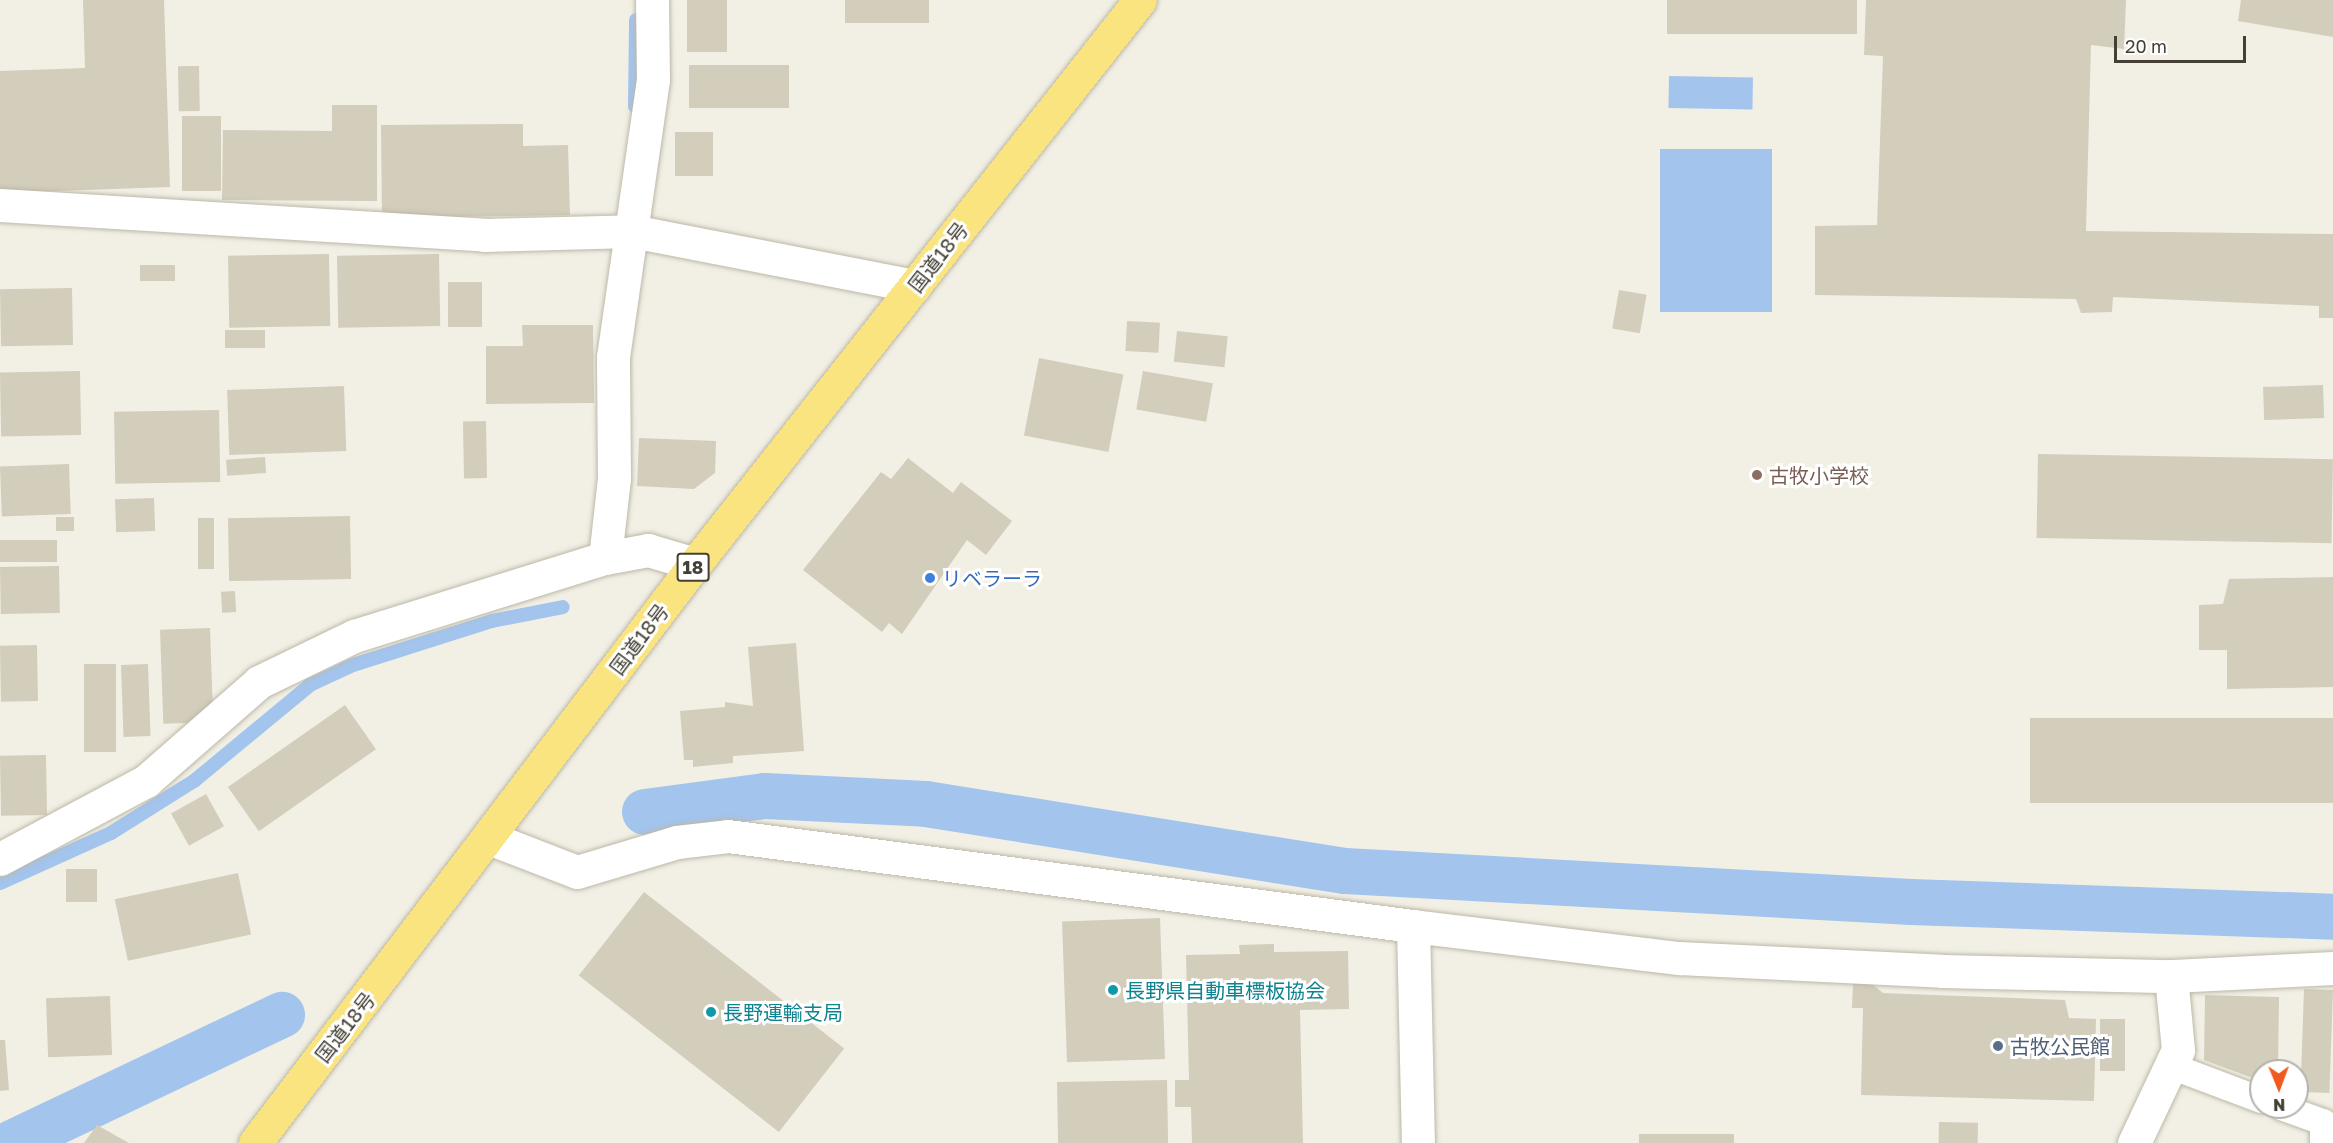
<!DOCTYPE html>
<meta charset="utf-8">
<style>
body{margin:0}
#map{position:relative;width:2333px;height:1143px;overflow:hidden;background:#f2f0e5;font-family:"Golos Text","Noto Sans JP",sans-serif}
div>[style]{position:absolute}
.water>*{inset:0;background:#a3c4ed;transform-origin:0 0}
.stream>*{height:14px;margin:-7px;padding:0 7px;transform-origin:7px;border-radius:7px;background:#a3c4ed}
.canal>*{height:46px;margin:-23px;padding:0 23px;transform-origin:23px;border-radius:23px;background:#a3c4ed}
.building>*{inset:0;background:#d3cdbb;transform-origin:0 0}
.roads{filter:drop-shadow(0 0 2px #bdb8a8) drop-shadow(0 0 2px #bdb8a8)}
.service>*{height:26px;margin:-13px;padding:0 13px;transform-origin:13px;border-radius:13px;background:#fff}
.minor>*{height:33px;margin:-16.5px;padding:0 16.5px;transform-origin:16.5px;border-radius:16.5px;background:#fff}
.tertiary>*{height:33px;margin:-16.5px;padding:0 16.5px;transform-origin:16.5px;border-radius:16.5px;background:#fff}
.trunk>*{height:33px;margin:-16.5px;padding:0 16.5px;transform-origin:16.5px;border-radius:16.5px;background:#f9e480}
.dots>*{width:16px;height:16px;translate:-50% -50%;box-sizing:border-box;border:3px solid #fff;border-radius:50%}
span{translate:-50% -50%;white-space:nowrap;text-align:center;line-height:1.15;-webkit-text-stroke:6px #fff;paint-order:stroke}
.shield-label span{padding:2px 4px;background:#fff;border:2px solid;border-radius:4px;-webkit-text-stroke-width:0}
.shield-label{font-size:18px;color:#444035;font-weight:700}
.street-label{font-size:20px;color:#444035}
.education-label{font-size:20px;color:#785e54}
.left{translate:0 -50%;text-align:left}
.shop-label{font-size:20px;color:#366cbe}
.culture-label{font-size:20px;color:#0d838f}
.service-label{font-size:20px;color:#4e5e75}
.north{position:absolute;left:2249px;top:1059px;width:60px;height:60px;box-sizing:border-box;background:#fff;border:2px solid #b4b3ae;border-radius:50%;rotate:179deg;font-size:16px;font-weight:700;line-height:24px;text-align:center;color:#444035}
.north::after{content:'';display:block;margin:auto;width:21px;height:27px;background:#f15a1c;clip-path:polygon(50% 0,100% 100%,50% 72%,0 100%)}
.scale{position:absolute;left:2114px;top:36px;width:132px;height:27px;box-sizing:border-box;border:3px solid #444035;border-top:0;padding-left:8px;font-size:18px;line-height:21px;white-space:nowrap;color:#444035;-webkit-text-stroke:4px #fff;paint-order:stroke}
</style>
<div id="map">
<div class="water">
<i style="left:1669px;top:76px;width:84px;height:32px;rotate:1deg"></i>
<i style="left:1660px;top:149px;width:112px;height:163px"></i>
</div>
<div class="stream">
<i style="left:635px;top:106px;width:86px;rotate:-89.3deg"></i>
<i style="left:0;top:883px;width:122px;rotate:-24.2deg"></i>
<i style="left:111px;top:833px;width:98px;rotate:-32.1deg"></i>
<i style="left:194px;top:781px;width:151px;rotate:-39.6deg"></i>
<i style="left:310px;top:685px;width:47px;rotate:-24.9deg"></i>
<i style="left:353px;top:665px;width:146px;rotate:-17.6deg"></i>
<i style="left:492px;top:621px;width:72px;rotate:-11.2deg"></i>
</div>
<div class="canal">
<i style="left:645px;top:812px;width:121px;rotate:-7.6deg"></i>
<i style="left:765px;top:796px;width:161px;rotate:2.8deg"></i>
<i style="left:926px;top:804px;width:424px;rotate:9.1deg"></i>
<i style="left:1345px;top:871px;width:567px;rotate:3.13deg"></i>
<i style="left:1911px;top:902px;width:422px;rotate:2deg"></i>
<i style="left:12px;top:1143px;width:299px;rotate:-25.4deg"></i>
</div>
<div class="building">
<i style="clip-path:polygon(83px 0,164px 0,170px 187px,0 193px,0 71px,85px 68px)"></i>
<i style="left:687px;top:0;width:40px;height:52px"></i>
<i style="left:845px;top:0;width:84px;height:23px"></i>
<i style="left:1667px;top:0;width:190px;height:34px"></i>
<i style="clip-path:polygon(1866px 0,2126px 0,2124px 49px,2091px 45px,2086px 231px,2333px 234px,2333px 318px,2319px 318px,2319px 306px,2113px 297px,2112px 312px,2081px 313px,2076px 299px,1815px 295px,1815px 226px,1877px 225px,1883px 56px,1864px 55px)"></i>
<i style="clip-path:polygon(2241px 0,2333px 0,2333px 37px,2238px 21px)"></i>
<i style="left:789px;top:65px;width:43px;height:100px;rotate:90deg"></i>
<i style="left:199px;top:66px;width:45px;height:21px;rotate:89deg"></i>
<i style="clip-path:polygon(332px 105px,377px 105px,377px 201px,222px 200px,223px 130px,332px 131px)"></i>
<i style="left:182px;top:116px;width:39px;height:75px"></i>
<i style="clip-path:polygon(523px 124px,523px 146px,568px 145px,570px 215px,382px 218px,381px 125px)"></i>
<i style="left:675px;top:132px;width:38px;height:44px"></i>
<i style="left:329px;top:254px;width:72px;height:101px;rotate:89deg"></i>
<i style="left:439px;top:254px;width:72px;height:102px;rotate:89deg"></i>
<i style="left:175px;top:265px;width:16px;height:35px;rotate:90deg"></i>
<i style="left:448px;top:282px;width:34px;height:45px"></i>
<i style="left:72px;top:288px;width:57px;height:72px;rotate:89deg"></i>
<i style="left:1619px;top:290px;width:28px;height:39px;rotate:10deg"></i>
<i style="left:1127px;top:321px;width:33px;height:30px;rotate:3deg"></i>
<i style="clip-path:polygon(522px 325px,593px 325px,594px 403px,486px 404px,486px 346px,523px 346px)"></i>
<i style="left:265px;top:330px;width:18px;height:40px;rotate:90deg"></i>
<i style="left:1177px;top:331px;width:51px;height:31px;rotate:6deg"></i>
<i style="left:1039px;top:358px;width:86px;height:79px;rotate:11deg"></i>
<i style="left:80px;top:371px;width:64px;height:80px;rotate:89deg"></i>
<i style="left:1143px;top:371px;width:71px;height:39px;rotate:10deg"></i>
<i style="left:2323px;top:385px;width:33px;height:60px;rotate:88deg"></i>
<i style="left:344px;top:386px;width:65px;height:117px;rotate:88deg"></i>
<i style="left:219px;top:410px;width:72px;height:105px;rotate:89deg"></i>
<i style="left:486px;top:421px;width:57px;height:23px;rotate:89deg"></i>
<i style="clip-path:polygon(639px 438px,716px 441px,715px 473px,694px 489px,637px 486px)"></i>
<i style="left:2038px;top:454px;width:295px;height:84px;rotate:1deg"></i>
<i style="left:265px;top:457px;width:16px;height:39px;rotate:86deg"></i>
<i style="clip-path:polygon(908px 458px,953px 493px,961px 482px,1012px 521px,986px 555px,967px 540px,902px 634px,889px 623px,882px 632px,803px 570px,881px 472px,891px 479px)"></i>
<i style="left:69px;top:464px;width:50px;height:69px;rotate:88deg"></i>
<i style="left:154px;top:498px;width:33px;height:39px;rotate:88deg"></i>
<i style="left:350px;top:516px;width:63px;height:122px;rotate:89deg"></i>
<i style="left:56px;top:517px;width:18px;height:14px"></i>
<i style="left:198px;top:518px;width:16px;height:51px"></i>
<i style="left:57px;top:540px;width:22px;height:57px;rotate:90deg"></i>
<i style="left:59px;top:566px;width:47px;height:59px;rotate:89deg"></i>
<i style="clip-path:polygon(2333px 577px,2333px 687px,2227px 689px,2227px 650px,2199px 650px,2199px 605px,2223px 604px,2229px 579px)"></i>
<i style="left:235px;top:591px;width:21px;height:14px;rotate:87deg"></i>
<i style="left:210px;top:628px;width:94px;height:50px;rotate:88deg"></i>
<i style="clip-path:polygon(796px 643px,804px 751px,733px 756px,733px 763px,693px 767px,693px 760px,684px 760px,680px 711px,725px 707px,725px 702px,753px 706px,748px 647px)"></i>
<i style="left:37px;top:645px;width:56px;height:37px;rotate:89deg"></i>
<i style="left:84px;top:664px;width:32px;height:88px"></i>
<i style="left:148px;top:664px;width:72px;height:27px;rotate:88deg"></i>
<i style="left:345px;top:705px;width:54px;height:143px;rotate:55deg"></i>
<i style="left:2030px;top:718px;width:303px;height:85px"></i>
<i style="left:46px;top:755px;width:60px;height:46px;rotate:89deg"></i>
<i style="left:206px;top:794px;width:37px;height:40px;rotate:61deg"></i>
<i style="left:66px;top:869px;width:31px;height:33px"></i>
<i style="left:238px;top:873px;width:63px;height:126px;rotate:78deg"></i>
<i style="left:644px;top:892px;width:254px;height:106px;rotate:38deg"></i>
<i style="left:1160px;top:918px;width:141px;height:98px;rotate:88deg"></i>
<i style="clip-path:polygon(1274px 944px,1274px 952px,1348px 951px,1349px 1009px,1300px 1010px,1303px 1143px,1192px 1143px,1191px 1107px,1175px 1107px,1175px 1080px,1189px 1080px,1186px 955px,1240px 954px,1239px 945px)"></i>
<i style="clip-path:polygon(1853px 983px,1872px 984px,1883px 993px,2065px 1000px,2069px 1018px,2096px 1019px,2094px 1101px,1861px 1095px,1863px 1008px,1852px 1008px)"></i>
<i style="left:2304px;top:989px;width:29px;height:103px;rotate:2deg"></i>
<i style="clip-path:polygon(2205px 995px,2279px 997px,2278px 1071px,2261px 1071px,2261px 1081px,2204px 1060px)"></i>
<i style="left:110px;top:996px;width:59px;height:64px;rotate:88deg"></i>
<i style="left:2100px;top:1019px;width:25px;height:52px"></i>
<i style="clip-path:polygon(0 1040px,5px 1040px,9px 1090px,0 1091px)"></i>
<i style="left:1167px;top:1080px;width:63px;height:110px;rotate:89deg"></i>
<i style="left:1939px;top:1122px;width:39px;height:21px;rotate:1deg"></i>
<i style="clip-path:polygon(97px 1125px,129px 1143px,84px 1143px)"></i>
<i style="left:1639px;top:1134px;width:95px;height:9px"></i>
</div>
<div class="roads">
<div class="service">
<i style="left:2171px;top:1066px;width:96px;rotate:20.7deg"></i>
<i style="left:2281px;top:1107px;width:45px;rotate:19.7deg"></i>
<i style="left:2323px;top:1122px;width:21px;rotate:90deg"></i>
</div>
<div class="minor">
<i style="left:0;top:205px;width:485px;rotate:3.5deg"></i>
<i style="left:484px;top:235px;width:148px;rotate:-1.5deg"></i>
<i style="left:632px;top:231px;width:288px;rotate:11deg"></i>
<i style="left:605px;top:558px;width:81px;rotate:-83.6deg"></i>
<i style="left:614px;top:478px;width:121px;rotate:-90.5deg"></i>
<i style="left:613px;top:357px;width:280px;rotate:-81.8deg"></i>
<i style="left:653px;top:80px;width:80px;rotate:-90.7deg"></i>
<i style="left:0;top:859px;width:166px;rotate:-28.1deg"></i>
<i style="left:146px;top:781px;width:150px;rotate:-41.2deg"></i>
<i style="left:259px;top:682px;width:106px;rotate:-25.8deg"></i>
<i style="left:354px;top:636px;width:263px;rotate:-17.3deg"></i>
<i style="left:605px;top:558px;width:44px;rotate:-10.5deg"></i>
<i style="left:648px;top:550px;width:49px;rotate:16.6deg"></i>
<i style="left:1413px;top:926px;width:268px;rotate:6.9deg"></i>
<i style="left:1679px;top:958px;width:263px;rotate:2.8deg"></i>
<i style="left:1942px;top:971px;width:229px;rotate:1.3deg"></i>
<i style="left:2171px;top:976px;width:162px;rotate:-2.8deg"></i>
<i style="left:2134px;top:1143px;width:103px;rotate:-64.7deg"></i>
<i style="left:2178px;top:1050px;width:74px;rotate:-95.4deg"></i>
</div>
<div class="tertiary">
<i style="left:489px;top:838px;width:94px;rotate:21.1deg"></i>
<i style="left:577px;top:872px;width:104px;rotate:-16.7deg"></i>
<i style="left:677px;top:842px;width:51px;rotate:-6.7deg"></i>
<i style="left:728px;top:836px;width:691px;rotate:7.49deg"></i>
<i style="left:1413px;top:926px;width:217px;rotate:88.7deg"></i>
</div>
<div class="trunk">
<i style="left:255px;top:1143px;width:727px;rotate:-52.77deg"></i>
<i style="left:695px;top:564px;width:718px;rotate:-51.73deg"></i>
</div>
</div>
<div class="dots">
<i style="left:1757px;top:475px;background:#8d6e63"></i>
<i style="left:930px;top:578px;background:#3f7fe0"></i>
<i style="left:1113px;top:990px;background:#0f9aa8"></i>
<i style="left:711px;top:1012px;background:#0f9aa8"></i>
<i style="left:1998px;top:1046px;background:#5c6f8a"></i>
</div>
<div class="shield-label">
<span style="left:693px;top:567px">18</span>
</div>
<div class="street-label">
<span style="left:938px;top:257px;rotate:-52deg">国道18号</span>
<span style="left:639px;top:639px;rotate:-53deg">国道18号</span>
<span style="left:345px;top:1027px;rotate:-52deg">国道18号</span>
</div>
<div class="education-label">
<span class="left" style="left:1769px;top:475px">古牧小学校</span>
</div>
<div class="shop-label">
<span class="left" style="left:942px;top:578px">リベラーラ</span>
</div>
<div class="culture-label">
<span class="left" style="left:1125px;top:990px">長野県自動車標板協会</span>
<span class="left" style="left:723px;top:1012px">長野運輸支局</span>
</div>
<div class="service-label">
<span class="left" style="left:2010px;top:1046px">古牧公民館</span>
</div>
<div class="north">N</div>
<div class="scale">20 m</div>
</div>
